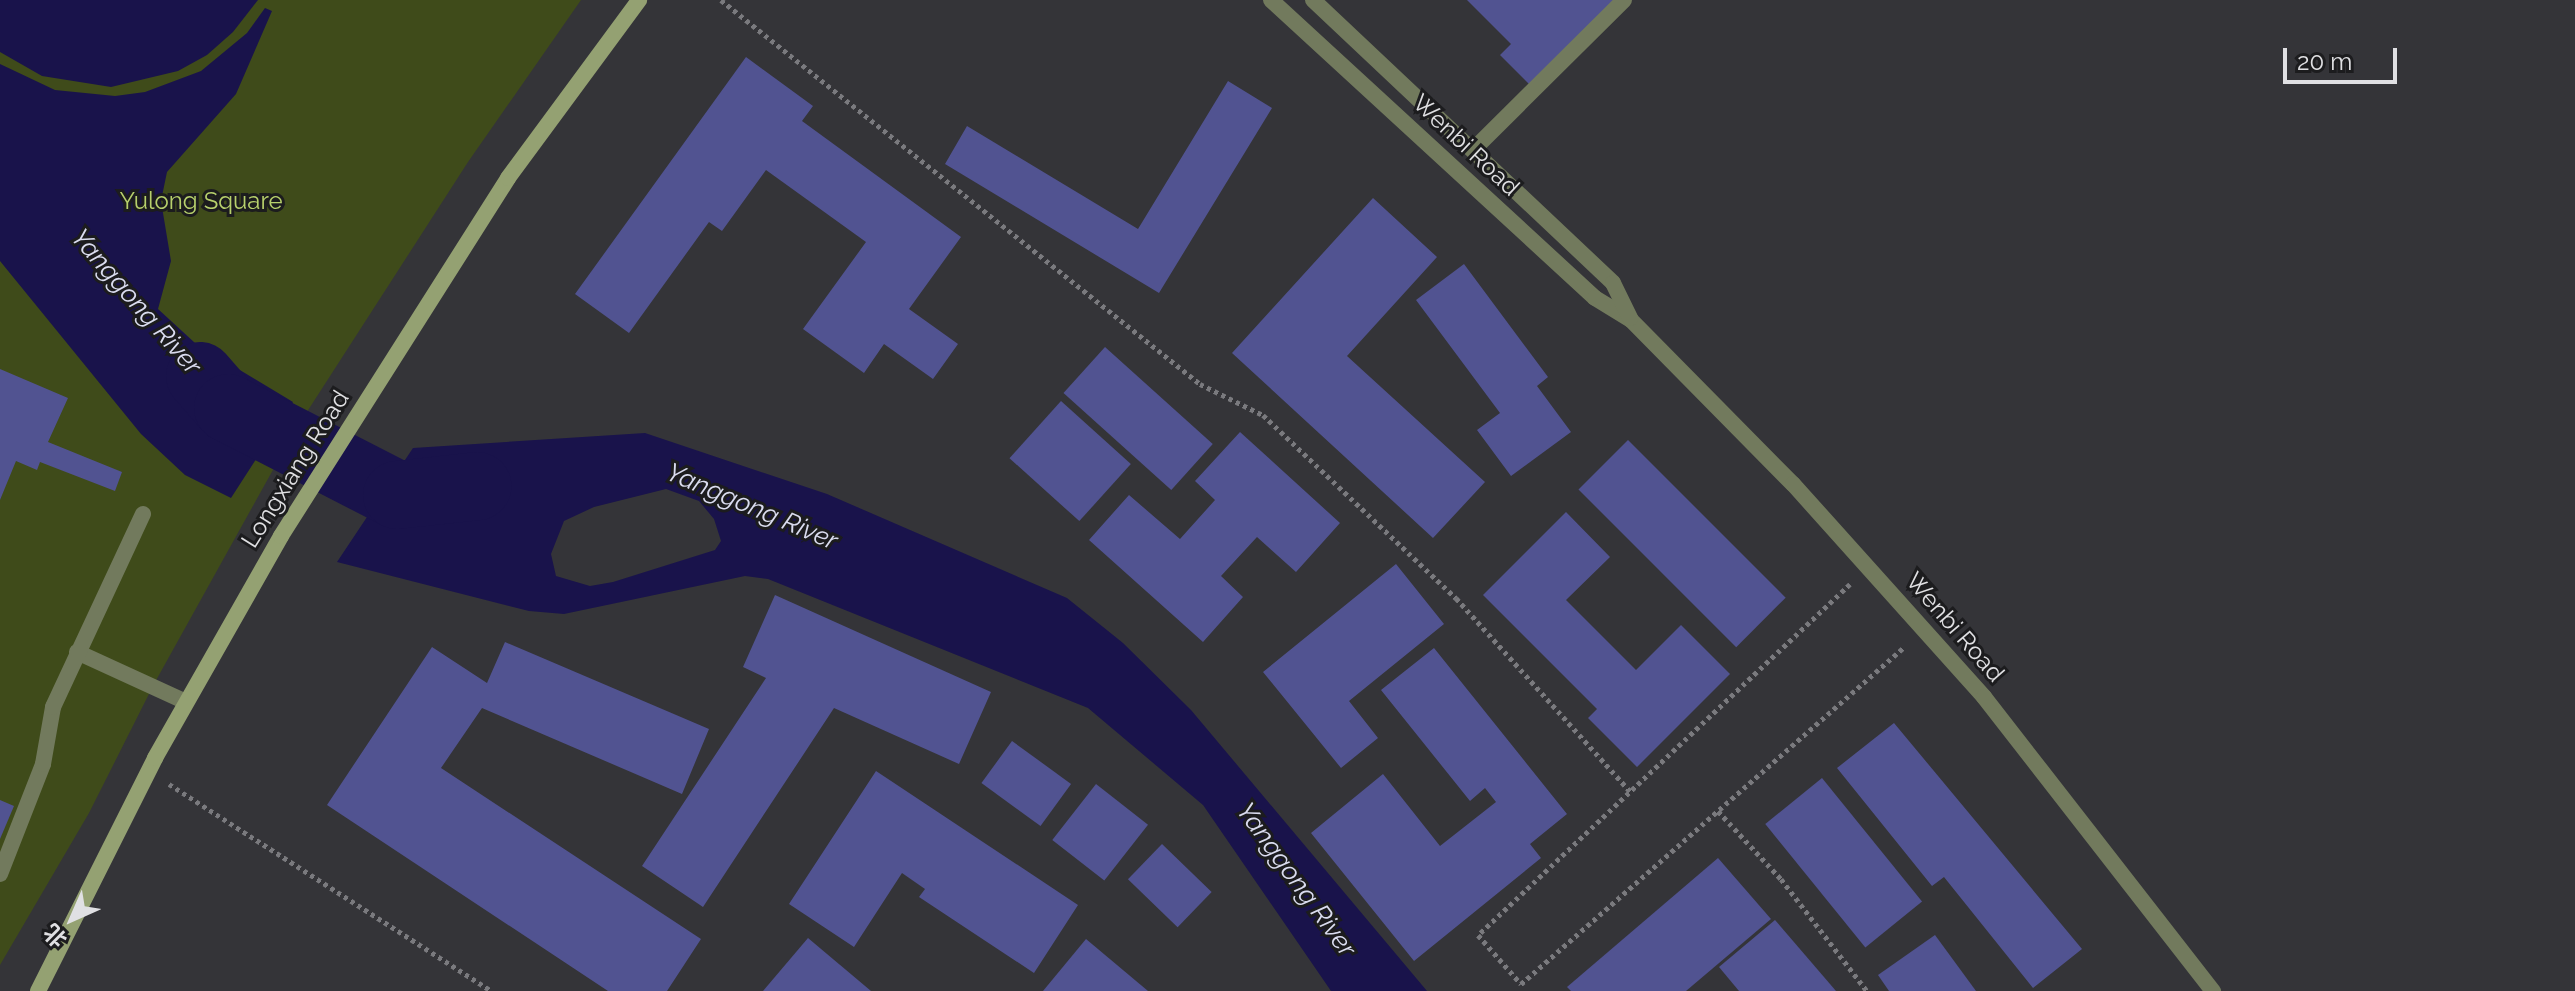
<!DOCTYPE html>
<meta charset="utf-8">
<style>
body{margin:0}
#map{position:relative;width:2575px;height:991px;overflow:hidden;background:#343438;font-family:Raleway,"Noto Sans SC",sans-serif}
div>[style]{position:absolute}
.green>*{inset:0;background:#3f4b1a}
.water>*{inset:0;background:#19134b}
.river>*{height:68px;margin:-34px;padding:0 34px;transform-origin:34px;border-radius:34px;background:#19134b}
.building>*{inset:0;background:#515391;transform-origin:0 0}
.path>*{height:5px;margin-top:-2.5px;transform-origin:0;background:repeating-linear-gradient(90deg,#7a7a7e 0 4px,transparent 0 8px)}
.service>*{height:16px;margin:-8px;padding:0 8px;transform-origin:8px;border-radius:8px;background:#727a5d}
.tertiary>*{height:16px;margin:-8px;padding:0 8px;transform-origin:8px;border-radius:8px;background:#727a5d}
.secondary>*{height:16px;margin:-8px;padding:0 8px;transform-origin:8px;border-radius:8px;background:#94a172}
span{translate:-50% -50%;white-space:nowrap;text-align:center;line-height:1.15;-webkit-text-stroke:6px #1c1c1e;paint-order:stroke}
.street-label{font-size:24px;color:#e0e0e3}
.park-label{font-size:24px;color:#b7d06c}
.water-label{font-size:26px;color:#dadcef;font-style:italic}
.north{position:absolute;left:32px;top:879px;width:80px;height:80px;-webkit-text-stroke:6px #1c1c1e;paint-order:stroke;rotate:225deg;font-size:22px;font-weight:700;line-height:32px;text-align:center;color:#e0e0e3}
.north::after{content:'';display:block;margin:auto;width:28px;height:36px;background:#e0e0e3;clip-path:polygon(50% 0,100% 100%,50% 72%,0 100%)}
.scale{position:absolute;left:2283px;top:48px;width:114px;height:36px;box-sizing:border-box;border:4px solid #e0e0e3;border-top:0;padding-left:10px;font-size:24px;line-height:28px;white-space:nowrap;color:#e0e0e3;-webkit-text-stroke:6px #1c1c1e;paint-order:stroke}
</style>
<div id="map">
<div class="green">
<i style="clip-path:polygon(0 0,581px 0,468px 162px,294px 432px,154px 684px,89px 813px,0 965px)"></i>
</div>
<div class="water">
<i style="clip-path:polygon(0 0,258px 0,233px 32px,207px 55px,178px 71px,111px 87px,42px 76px,0 52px)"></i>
<i style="clip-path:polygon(265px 8px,272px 11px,236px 94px,167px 172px,161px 201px,171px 261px,158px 309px,195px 343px,293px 402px,231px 498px,185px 475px,141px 434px,0 261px,0 64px,55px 90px,115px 96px,145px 92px,201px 71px,247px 33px)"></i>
<i style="clip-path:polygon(evenodd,645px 433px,827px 494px,1067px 598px,1123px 643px,1191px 710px,1427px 991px,1331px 991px,1203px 805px,1088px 708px,768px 579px,745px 576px,564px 614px,529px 611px,337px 562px,413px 448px,645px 433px,666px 489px,699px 501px,714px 519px,721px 541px,715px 550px,613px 582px,590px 586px,556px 576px,551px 554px,564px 521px,594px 507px,666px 489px)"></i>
</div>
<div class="river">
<i style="left:200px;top:376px;width:43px;rotate:48.8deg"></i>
<i style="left:228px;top:408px;width:190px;rotate:27.2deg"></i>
<i style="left:397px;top:495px;width:81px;rotate:-6.3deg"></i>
</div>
<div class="building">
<i style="clip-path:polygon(1467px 0,1618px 0,1531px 86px,1500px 55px,1511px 44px)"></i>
<i style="clip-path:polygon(746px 57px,813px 106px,802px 121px,961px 237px,909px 309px,958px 344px,933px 379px,884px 344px,864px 373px,803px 329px,866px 242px,766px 170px,722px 231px,709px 222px,629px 333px,575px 294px)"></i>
<i style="clip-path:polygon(1228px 81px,1272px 108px,1159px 293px,945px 164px,967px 126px,1138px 229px)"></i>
<i style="clip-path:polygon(1373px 198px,1437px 257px,1347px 356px,1485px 482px,1433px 538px,1232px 353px)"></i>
<i style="clip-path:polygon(1464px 264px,1548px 377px,1537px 386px,1571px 432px,1511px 476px,1477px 430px,1500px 413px,1416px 300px)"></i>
<i style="left:1105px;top:347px;width:145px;height:62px;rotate:42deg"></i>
<i style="clip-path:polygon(0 369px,68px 398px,48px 442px,122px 472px,115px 491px,40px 462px,37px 470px,16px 461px,0 500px)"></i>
<i style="left:1061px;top:401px;width:94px;height:77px;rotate:42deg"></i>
<i style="clip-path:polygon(1240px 432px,1340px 523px,1296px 572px,1257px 537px,1221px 576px,1243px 597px,1203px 642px,1089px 540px,1129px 495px,1180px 539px,1215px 500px,1195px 481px)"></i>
<i style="left:1628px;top:440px;width:223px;height:70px;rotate:45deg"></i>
<i style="clip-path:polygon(1566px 512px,1610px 557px,1566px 600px,1636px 670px,1681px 625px,1730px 674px,1637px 767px,1588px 718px,1597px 709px,1483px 595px)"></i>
<i style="clip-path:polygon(1396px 564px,1444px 624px,1349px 701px,1378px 738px,1341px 768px,1263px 672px)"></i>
<i style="clip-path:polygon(775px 595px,991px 692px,959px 764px,834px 708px,703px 907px,642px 866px,766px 678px,743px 667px)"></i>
<i style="clip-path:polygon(505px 642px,709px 729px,682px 794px,482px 708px,441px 768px,701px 939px,667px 991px,608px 991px,327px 805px,432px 647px,487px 683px)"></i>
<i style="clip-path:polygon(1434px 648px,1567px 814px,1530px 844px,1541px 858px,1414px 961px,1311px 833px,1383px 774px,1440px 846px,1496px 802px,1485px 788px,1470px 801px,1381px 690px)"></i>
<i style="clip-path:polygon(1894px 723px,2082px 949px,2033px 988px,1944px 877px,1932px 886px,1837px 768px)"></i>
<i style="left:1012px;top:741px;width:73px;height:52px;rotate:36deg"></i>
<i style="clip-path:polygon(876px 771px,1078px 905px,1034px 973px,919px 897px,925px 889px,902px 873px,854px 947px,789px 904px)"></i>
<i style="left:1822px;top:778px;width:159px;height:73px;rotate:51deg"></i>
<i style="left:1096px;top:784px;width:66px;height:71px;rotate:38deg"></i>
<i style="clip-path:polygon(0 800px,14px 806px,0 839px)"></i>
<i style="left:1162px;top:844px;width:69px;height:49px;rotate:44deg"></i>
<i style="clip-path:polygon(1718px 858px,1771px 919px,1686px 991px,1571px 991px,1567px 987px)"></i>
<i style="clip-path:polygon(1775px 920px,1836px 991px,1739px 991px,1719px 967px)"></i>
<i style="clip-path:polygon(1935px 935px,1976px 991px,1889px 991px,1878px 975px)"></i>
<i style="clip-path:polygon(808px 938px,871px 991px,763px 991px)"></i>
<i style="clip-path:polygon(1086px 939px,1148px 991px,1043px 991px)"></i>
</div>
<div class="path">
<i style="left:721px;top:0;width:614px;rotate:38.72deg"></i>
<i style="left:1200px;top:384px;width:70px;rotate:26.2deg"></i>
<i style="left:1263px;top:415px;width:266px;rotate:43.5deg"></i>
<i style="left:1456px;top:598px;width:260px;rotate:48deg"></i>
<i style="left:1850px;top:584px;width:511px;rotate:136.66deg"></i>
<i style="left:1478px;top:935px;width:65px;rotate:48.7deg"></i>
<i style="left:1521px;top:984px;width:509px;rotate:-41.33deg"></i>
<i style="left:169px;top:784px;width:383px;rotate:32.7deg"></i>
<i style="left:1718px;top:811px;width:93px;rotate:47.2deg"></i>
<i style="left:1781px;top:879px;width:141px;rotate:52.5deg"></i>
</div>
<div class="service">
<i style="left:1475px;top:148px;width:210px;rotate:-44.8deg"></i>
<i style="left:77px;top:652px;width:120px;rotate:24.6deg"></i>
<i style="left:0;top:874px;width:118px;rotate:-68.6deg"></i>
<i style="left:43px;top:764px;width:58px;rotate:-80deg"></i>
<i style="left:53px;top:707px;width:213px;rotate:-65deg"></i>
</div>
<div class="tertiary">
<i style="left:1271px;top:0;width:440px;rotate:42.6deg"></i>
<i style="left:1595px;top:298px;width:42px;rotate:31.4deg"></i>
<i style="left:1631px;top:320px;width:231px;rotate:45.4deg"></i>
<i style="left:1793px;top:484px;width:286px;rotate:48.1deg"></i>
<i style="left:1984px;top:697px;width:373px;rotate:52.1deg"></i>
<i style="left:1313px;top:0;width:412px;rotate:43.3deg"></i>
<i style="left:1613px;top:283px;width:39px;rotate:64deg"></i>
</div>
<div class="secondary">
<i style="left:38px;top:991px;width:261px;rotate:-63.3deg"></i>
<i style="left:155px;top:758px;width:255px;rotate:-60.4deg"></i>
<i style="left:281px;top:536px;width:424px;rotate:-57.6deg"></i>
<i style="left:508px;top:178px;width:221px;rotate:-53.6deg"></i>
</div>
<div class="street-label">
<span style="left:1466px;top:145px;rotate:43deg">Wenbi Road</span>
<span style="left:295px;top:469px;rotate:-58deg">Longxiang Road</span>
<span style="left:1955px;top:627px;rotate:49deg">Wenbi Road</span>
</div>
<div class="park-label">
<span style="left:201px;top:201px">Yulong Square</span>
</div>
<div class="water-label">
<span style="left:136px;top:302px;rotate:49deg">Yanggong River</span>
<span style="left:752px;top:507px;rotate:23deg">Yanggong River</span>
<span style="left:1296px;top:880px;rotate:54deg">Yanggong River</span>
</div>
<div class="north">北</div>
<div class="scale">20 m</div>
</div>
